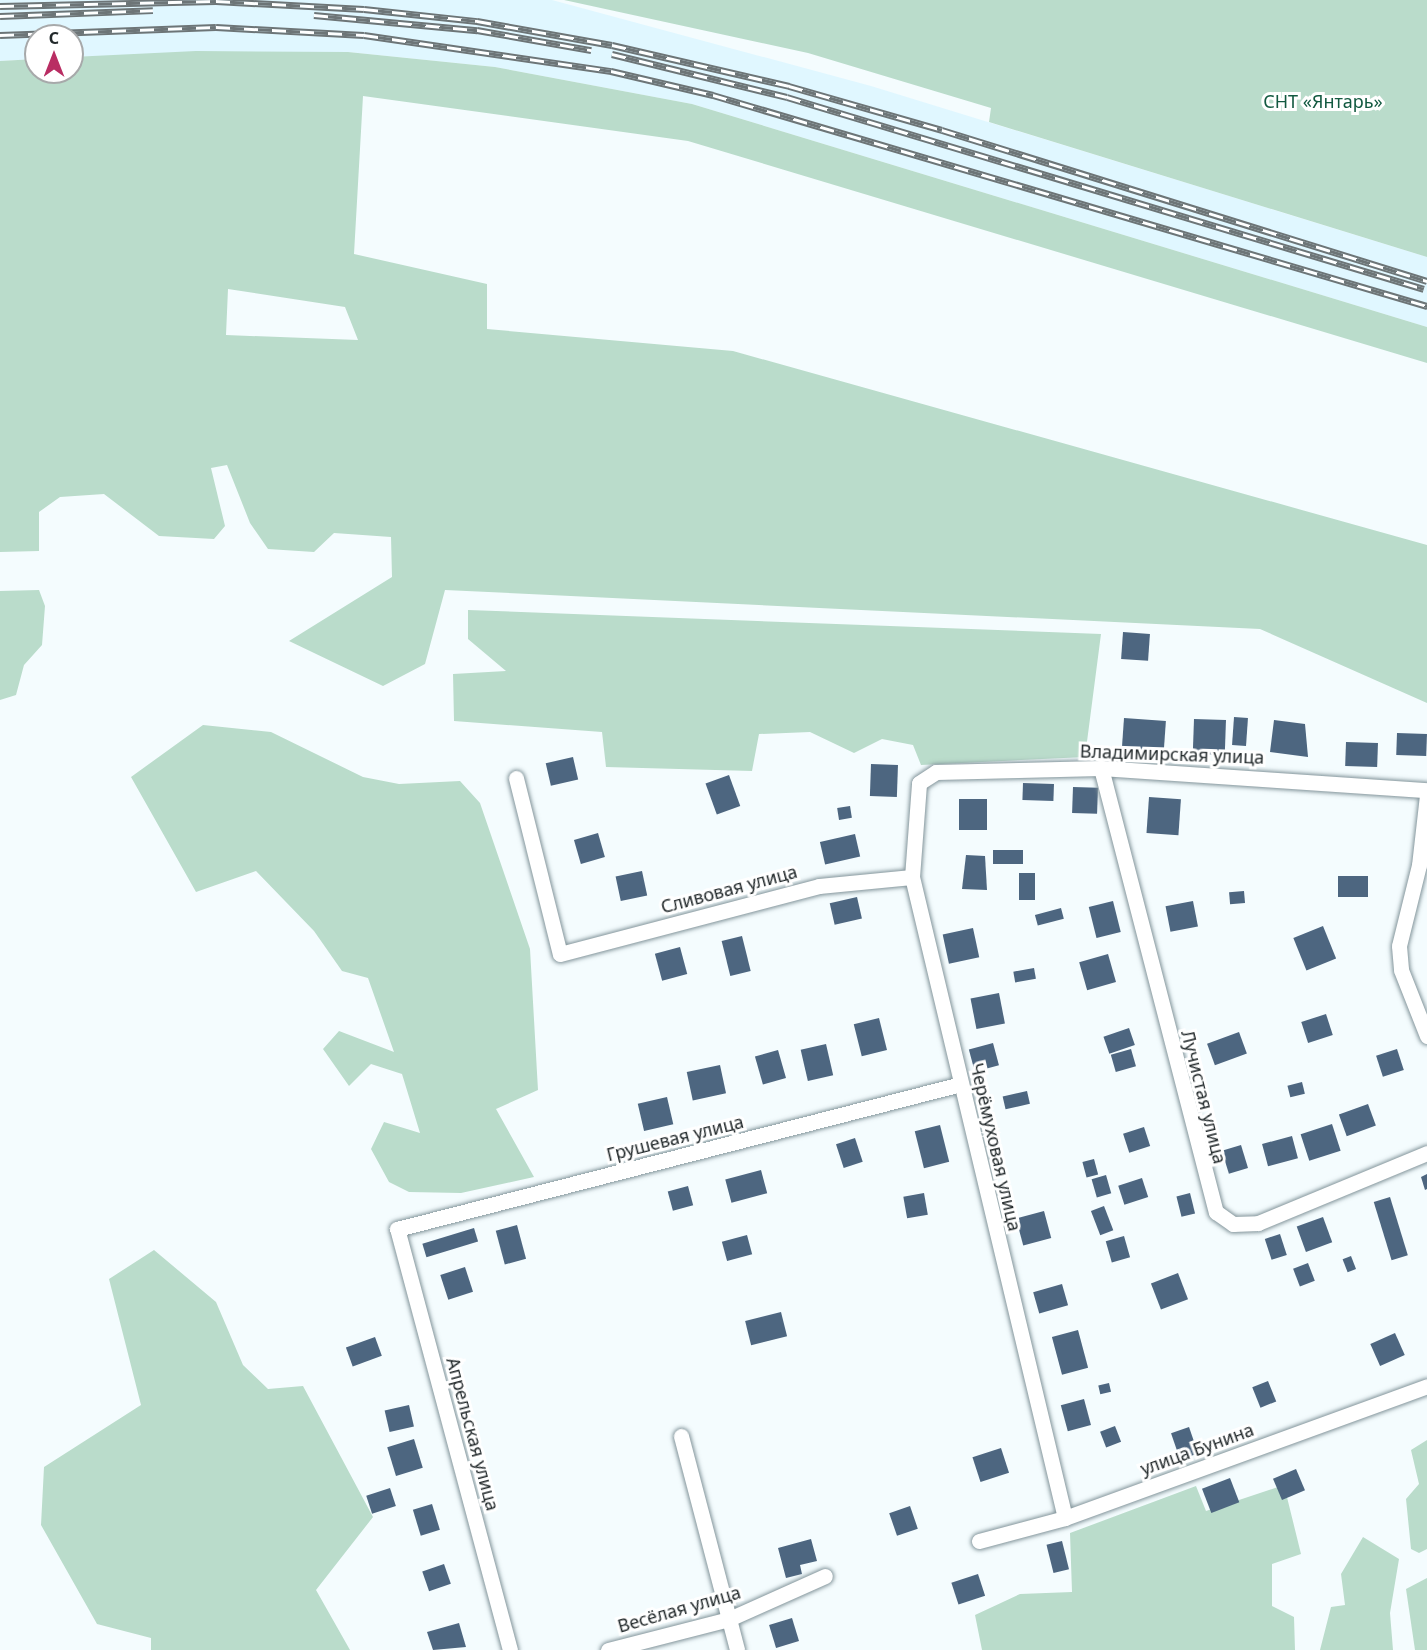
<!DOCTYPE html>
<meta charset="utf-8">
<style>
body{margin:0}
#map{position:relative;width:1427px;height:1650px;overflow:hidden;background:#f4fcfe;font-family:"Noto Sans",sans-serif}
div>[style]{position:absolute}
.built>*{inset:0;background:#e0f7ff}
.green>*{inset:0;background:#badccb}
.building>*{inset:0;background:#4d6680;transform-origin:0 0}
.roads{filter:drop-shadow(0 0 2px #83959b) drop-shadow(0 0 2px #83959b)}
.street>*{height:15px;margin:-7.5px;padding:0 7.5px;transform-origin:7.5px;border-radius:7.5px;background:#fff}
.rail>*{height:7px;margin-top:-3.5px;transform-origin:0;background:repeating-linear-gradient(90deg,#fff 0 14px,#6d7577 0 28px);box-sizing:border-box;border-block:2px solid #6d7577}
span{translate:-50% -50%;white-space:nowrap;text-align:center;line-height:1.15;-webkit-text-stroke:6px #fff;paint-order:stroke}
.park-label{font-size:18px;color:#125940}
.street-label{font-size:18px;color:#22292b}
.north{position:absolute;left:24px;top:24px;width:60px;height:60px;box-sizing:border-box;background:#fff;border:2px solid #a7a9aa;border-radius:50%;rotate:0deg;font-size:16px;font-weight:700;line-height:24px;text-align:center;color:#22292b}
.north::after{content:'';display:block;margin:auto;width:21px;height:27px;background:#b92d63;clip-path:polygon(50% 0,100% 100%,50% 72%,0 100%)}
</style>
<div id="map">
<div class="built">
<i style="clip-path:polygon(0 0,552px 0,871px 86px,1427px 257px,1427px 327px,692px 104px,495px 67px,348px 52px,72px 57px,72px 36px,36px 36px,36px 59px,0 61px)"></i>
</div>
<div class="green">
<i style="clip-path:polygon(564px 0,1427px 0,1427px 257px,989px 122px,991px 108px,808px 53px)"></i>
<i style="clip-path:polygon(evenodd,196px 51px,348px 52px,495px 67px,692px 104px,1427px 327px,1427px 363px,688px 141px,363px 96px,354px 254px,487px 284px,487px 329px,733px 351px,1427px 545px,1427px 703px,1260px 629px,445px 590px,425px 664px,383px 686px,289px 641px,392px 577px,391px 537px,334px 533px,314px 552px,268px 549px,250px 523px,227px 465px,211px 468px,225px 526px,214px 539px,159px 536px,104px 494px,60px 497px,39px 512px,39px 551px,0 552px,0 61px,36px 59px,36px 72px,72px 72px,72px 57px,196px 51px,228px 289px,345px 307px,358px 340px,226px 335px,228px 289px)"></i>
<i style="clip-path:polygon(39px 590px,45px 606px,42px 645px,24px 665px,16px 695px,0 700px,0 591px)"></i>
<i style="clip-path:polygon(468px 610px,1101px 634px,1085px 757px,921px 765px,913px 745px,882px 739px,854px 753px,810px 732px,759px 734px,752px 771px,606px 767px,602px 732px,454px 721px,453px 674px,506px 671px,468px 639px)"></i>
<i style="clip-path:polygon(203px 725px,271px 732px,363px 777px,399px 784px,460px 781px,480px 803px,530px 949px,538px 1090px,496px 1109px,534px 1177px,461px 1193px,409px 1192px,389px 1182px,371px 1149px,384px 1122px,420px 1133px,402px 1074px,371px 1064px,349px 1086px,323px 1049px,339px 1031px,394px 1052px,368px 978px,342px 971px,314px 931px,256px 871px,196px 892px,131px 777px)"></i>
<i style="clip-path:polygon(154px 1250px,216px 1302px,243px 1365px,268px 1389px,303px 1386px,373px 1517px,316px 1590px,350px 1650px,151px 1650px,151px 1638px,97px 1624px,41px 1525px,44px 1467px,141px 1405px,109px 1279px)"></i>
<i style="clip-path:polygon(1427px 1440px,1427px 1549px,1419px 1553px,1411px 1549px,1406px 1499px,1419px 1484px,1411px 1450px)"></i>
<i style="clip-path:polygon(1284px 1485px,1301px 1554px,1272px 1564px,1272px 1606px,1294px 1617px,1295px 1650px,982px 1650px,975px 1615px,1020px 1594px,1072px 1592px,1070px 1533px,1196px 1486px,1206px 1511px)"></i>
<i style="clip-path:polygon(1363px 1537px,1399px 1559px,1390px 1613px,1393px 1650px,1320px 1650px,1331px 1607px,1345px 1605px,1341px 1574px)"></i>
<i style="clip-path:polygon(1427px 1578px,1427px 1650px,1415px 1650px,1406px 1589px)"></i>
</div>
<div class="building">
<i style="left:1123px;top:632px;width:27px;height:27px;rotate:4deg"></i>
<i style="left:1234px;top:717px;width:14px;height:28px;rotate:4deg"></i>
<i style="left:1124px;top:718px;width:42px;height:31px;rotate:4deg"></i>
<i style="left:1194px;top:719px;width:32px;height:35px;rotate:2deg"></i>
<i style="clip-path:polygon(1274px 720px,1305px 724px,1308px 757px,1270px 752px)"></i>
<i style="left:1397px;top:733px;width:30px;height:22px;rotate:2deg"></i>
<i style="left:1346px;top:742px;width:32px;height:24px;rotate:2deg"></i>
<i style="left:573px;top:757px;width:23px;height:28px;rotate:77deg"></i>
<i style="left:871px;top:764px;width:27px;height:32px;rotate:2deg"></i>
<i style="left:729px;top:775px;width:33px;height:25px;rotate:70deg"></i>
<i style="left:1023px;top:783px;width:31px;height:17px;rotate:2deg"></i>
<i style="left:1073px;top:787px;width:25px;height:26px;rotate:2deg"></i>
<i style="left:1149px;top:797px;width:32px;height:36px;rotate:4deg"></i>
<i style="left:959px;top:799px;width:28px;height:31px"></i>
<i style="left:850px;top:806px;width:12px;height:13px;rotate:81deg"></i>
<i style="left:598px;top:833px;width:25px;height:25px;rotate:74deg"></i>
<i style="left:855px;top:834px;width:23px;height:36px;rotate:77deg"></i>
<i style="left:993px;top:850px;width:30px;height:14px"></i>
<i style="clip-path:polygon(966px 855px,985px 856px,987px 890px,962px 889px)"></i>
<i style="left:642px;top:871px;width:25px;height:27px;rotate:78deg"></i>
<i style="left:1019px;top:873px;width:16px;height:27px"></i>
<i style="left:1338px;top:876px;width:30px;height:21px"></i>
<i style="left:1244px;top:891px;width:12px;height:15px;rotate:85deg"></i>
<i style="left:857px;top:897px;width:22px;height:28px;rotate:77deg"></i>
<i style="left:1113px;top:901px;width:32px;height:25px;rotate:76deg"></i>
<i style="left:1193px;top:901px;width:26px;height:28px;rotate:79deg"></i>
<i style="left:1061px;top:908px;width:11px;height:27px;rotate:75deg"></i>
<i style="left:1323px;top:926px;width:35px;height:32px;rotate:68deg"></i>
<i style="left:973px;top:928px;width:30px;height:31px;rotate:78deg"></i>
<i style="left:742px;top:936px;width:36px;height:21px;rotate:76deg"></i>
<i style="left:680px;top:947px;width:28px;height:26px;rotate:75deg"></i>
<i style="left:1108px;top:954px;width:29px;height:30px;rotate:74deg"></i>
<i style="left:1034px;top:968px;width:11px;height:21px;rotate:80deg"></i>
<i style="left:999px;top:993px;width:31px;height:29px;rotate:79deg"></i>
<i style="left:1326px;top:1014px;width:22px;height:26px;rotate:72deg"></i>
<i style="left:879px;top:1018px;width:33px;height:26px;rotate:76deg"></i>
<i style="left:1129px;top:1028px;width:18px;height:27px;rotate:71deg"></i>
<i style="left:1239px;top:1032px;width:23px;height:34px;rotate:70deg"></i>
<i style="left:993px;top:1043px;width:23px;height:25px;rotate:75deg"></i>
<i style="left:826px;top:1044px;width:32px;height:26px;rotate:77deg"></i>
<i style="left:1131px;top:1049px;width:18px;height:21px;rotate:74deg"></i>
<i style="left:1397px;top:1049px;width:22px;height:22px;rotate:72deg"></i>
<i style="left:778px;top:1050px;width:29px;height:24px;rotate:74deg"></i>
<i style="left:720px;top:1065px;width:29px;height:34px;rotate:78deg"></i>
<i style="left:1302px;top:1082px;width:12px;height:15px;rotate:76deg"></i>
<i style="left:1027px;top:1091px;width:13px;height:25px;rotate:77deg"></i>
<i style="left:667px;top:1097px;width:28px;height:30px;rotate:77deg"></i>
<i style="left:1368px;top:1104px;width:23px;height:31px;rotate:70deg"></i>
<i style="left:1332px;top:1124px;width:28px;height:33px;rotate:72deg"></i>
<i style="left:940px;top:1125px;width:38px;height:26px;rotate:76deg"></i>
<i style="left:1144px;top:1127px;width:20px;height:22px;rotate:72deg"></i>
<i style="left:1292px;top:1136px;width:23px;height:31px;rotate:75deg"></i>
<i style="left:855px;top:1138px;width:25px;height:20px;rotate:72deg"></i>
<i style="left:1241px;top:1145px;width:24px;height:20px;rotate:73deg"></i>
<i style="left:1094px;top:1159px;width:16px;height:12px;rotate:75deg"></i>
<i style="left:761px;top:1170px;width:24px;height:37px;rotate:75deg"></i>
<i style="clip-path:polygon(1427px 1174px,1427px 1189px,1425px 1190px,1421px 1177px)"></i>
<i style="left:1106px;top:1175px;width:19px;height:15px;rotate:74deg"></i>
<i style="left:1142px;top:1178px;width:20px;height:25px;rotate:72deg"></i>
<i style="left:688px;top:1186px;width:20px;height:21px;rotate:75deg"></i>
<i style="left:924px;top:1193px;width:22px;height:21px;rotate:80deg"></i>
<i style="left:1190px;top:1193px;width:21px;height:14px;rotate:76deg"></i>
<i style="left:1390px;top:1197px;width:61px;height:17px;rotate:73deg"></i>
<i style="left:1104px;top:1206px;width:26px;height:14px;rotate:69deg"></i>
<i style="left:1044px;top:1211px;width:28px;height:29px;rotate:75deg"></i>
<i style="left:1323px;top:1217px;width:27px;height:28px;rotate:70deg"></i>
<i style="left:517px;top:1225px;width:35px;height:22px;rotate:75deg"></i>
<i style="left:474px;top:1228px;width:14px;height:54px;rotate:73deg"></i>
<i style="left:1280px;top:1234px;width:22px;height:16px;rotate:72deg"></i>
<i style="left:747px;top:1235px;width:20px;height:26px;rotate:75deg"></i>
<i style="left:1124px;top:1236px;width:22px;height:19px;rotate:74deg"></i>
<i style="left:1351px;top:1256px;width:14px;height:9px;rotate:69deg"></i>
<i style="left:1308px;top:1263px;width:19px;height:16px;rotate:69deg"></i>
<i style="left:465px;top:1267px;width:26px;height:26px;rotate:72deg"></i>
<i style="left:1178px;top:1273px;width:28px;height:29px;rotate:69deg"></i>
<i style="left:1062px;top:1284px;width:22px;height:30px;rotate:74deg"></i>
<i style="left:781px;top:1312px;width:25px;height:37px;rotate:76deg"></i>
<i style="left:1078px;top:1330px;width:39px;height:27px;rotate:75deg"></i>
<i style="left:1395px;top:1333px;width:24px;height:27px;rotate:66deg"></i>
<i style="left:375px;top:1337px;width:20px;height:31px;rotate:70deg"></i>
<i style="left:1268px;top:1381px;width:22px;height:17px;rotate:68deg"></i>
<i style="left:1109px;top:1383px;width:9px;height:11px;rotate:77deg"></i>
<i style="left:1084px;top:1399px;width:27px;height:24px;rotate:75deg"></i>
<i style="left:409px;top:1405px;width:22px;height:25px;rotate:77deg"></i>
<i style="left:1115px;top:1426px;width:17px;height:16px;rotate:69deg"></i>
<i style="left:1189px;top:1427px;width:28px;height:19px;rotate:71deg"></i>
<i style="left:414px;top:1439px;width:30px;height:28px;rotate:73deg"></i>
<i style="left:1001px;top:1448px;width:26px;height:30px;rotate:72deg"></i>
<i style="left:1296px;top:1469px;width:23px;height:25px;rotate:67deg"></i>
<i style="left:1230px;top:1478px;width:26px;height:30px;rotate:69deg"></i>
<i style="left:390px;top:1488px;width:19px;height:25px;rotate:72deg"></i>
<i style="left:432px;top:1504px;width:27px;height:20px;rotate:73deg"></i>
<i style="left:910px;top:1506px;width:24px;height:22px;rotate:71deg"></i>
<i style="clip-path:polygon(811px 1539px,817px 1561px,800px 1565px,802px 1574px,786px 1578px,778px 1548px)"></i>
<i style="left:1062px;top:1541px;width:29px;height:16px;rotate:76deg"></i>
<i style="left:444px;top:1564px;width:21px;height:23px;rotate:71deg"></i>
<i style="left:978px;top:1574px;width:23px;height:28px;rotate:72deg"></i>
<i style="left:792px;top:1618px;width:24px;height:24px;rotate:73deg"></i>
<i style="clip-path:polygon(459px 1623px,466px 1647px,433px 1650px,427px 1632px)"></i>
</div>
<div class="roads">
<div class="street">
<i style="left:1101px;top:768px;width:459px;rotate:75.5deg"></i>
<i style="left:1216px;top:1212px;width:21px;rotate:35deg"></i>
<i style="left:1233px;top:1224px;width:25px;rotate:-2deg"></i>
<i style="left:1258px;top:1223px;width:183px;rotate:-22.5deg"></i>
<i style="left:516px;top:778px;width:181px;rotate:76deg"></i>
<i style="left:560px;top:954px;width:268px;rotate:-14.7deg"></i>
<i style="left:819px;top:886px;width:93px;rotate:-5.5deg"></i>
<i style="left:1427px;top:795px;width:70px;rotate:96.5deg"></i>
<i style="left:1419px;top:865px;width:83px;rotate:103.9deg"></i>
<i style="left:1399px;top:946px;width:24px;rotate:85deg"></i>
<i style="left:1401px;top:970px;width:71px;rotate:68.5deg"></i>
<i style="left:681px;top:1436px;width:221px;rotate:75.3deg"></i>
<i style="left:1065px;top:1518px;width:659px;rotate:-103.42deg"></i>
<i style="left:912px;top:877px;width:94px;rotate:-85.7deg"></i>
<i style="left:919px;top:783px;width:20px;rotate:-33deg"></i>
<i style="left:936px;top:772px;width:165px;rotate:-1.4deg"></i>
<i style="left:1101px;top:768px;width:327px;rotate:3.9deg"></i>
<i style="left:979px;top:1541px;width:89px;rotate:-15deg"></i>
<i style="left:1065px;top:1518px;width:385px;rotate:-20deg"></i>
<i style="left:510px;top:1650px;width:436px;rotate:-105deg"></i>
<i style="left:397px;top:1229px;width:582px;rotate:-14.42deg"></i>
<i style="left:608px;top:1650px;width:125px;rotate:-14.4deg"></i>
<i style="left:729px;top:1619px;width:105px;rotate:-24.1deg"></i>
</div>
</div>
<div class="rail">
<i style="left:0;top:6px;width:216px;rotate:-1.3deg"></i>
<i style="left:216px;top:1px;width:148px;rotate:3.1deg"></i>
<i style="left:364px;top:9px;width:114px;rotate:6.1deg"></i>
<i style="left:477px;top:21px;width:137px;rotate:10.1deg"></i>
<i style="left:612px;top:45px;width:182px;rotate:13deg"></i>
<i style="left:789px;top:86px;width:159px;rotate:16deg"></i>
<i style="left:942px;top:130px;width:508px;rotate:17.29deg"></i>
<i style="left:314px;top:15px;width:164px;rotate:5.3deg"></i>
<i style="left:477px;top:30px;width:116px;rotate:10deg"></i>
<i style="left:0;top:16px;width:153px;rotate:-2.2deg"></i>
<i style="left:0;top:35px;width:216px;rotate:-2.1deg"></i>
<i style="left:216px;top:27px;width:148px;rotate:3.1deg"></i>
<i style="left:364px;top:35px;width:250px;rotate:8.3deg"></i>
<i style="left:611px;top:71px;width:105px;rotate:13.2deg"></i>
<i style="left:713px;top:95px;width:745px;rotate:16.46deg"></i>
<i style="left:612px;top:54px;width:180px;rotate:13.8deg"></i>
<i style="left:787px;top:97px;width:665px;rotate:16.77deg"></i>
</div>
<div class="park-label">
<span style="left:1323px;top:101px">СНТ «Янтарь»</span>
</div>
<div class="street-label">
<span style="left:1172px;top:754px;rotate:2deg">Владимирская улица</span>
<span style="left:729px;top:889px;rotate:-15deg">Сливовая улица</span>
<span style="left:1204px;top:1097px;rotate:76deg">Лучистая улица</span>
<span style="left:675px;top:1138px;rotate:-14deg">Грушевая улица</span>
<span style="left:996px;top:1147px;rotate:77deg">Черёмуховая улица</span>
<span style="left:473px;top:1434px;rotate:75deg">Апрельская улица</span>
<span style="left:1197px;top:1449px;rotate:-20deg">улица Бунина</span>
<span style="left:679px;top:1609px;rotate:-16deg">Весёлая улица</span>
</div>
<div class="north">С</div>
</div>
